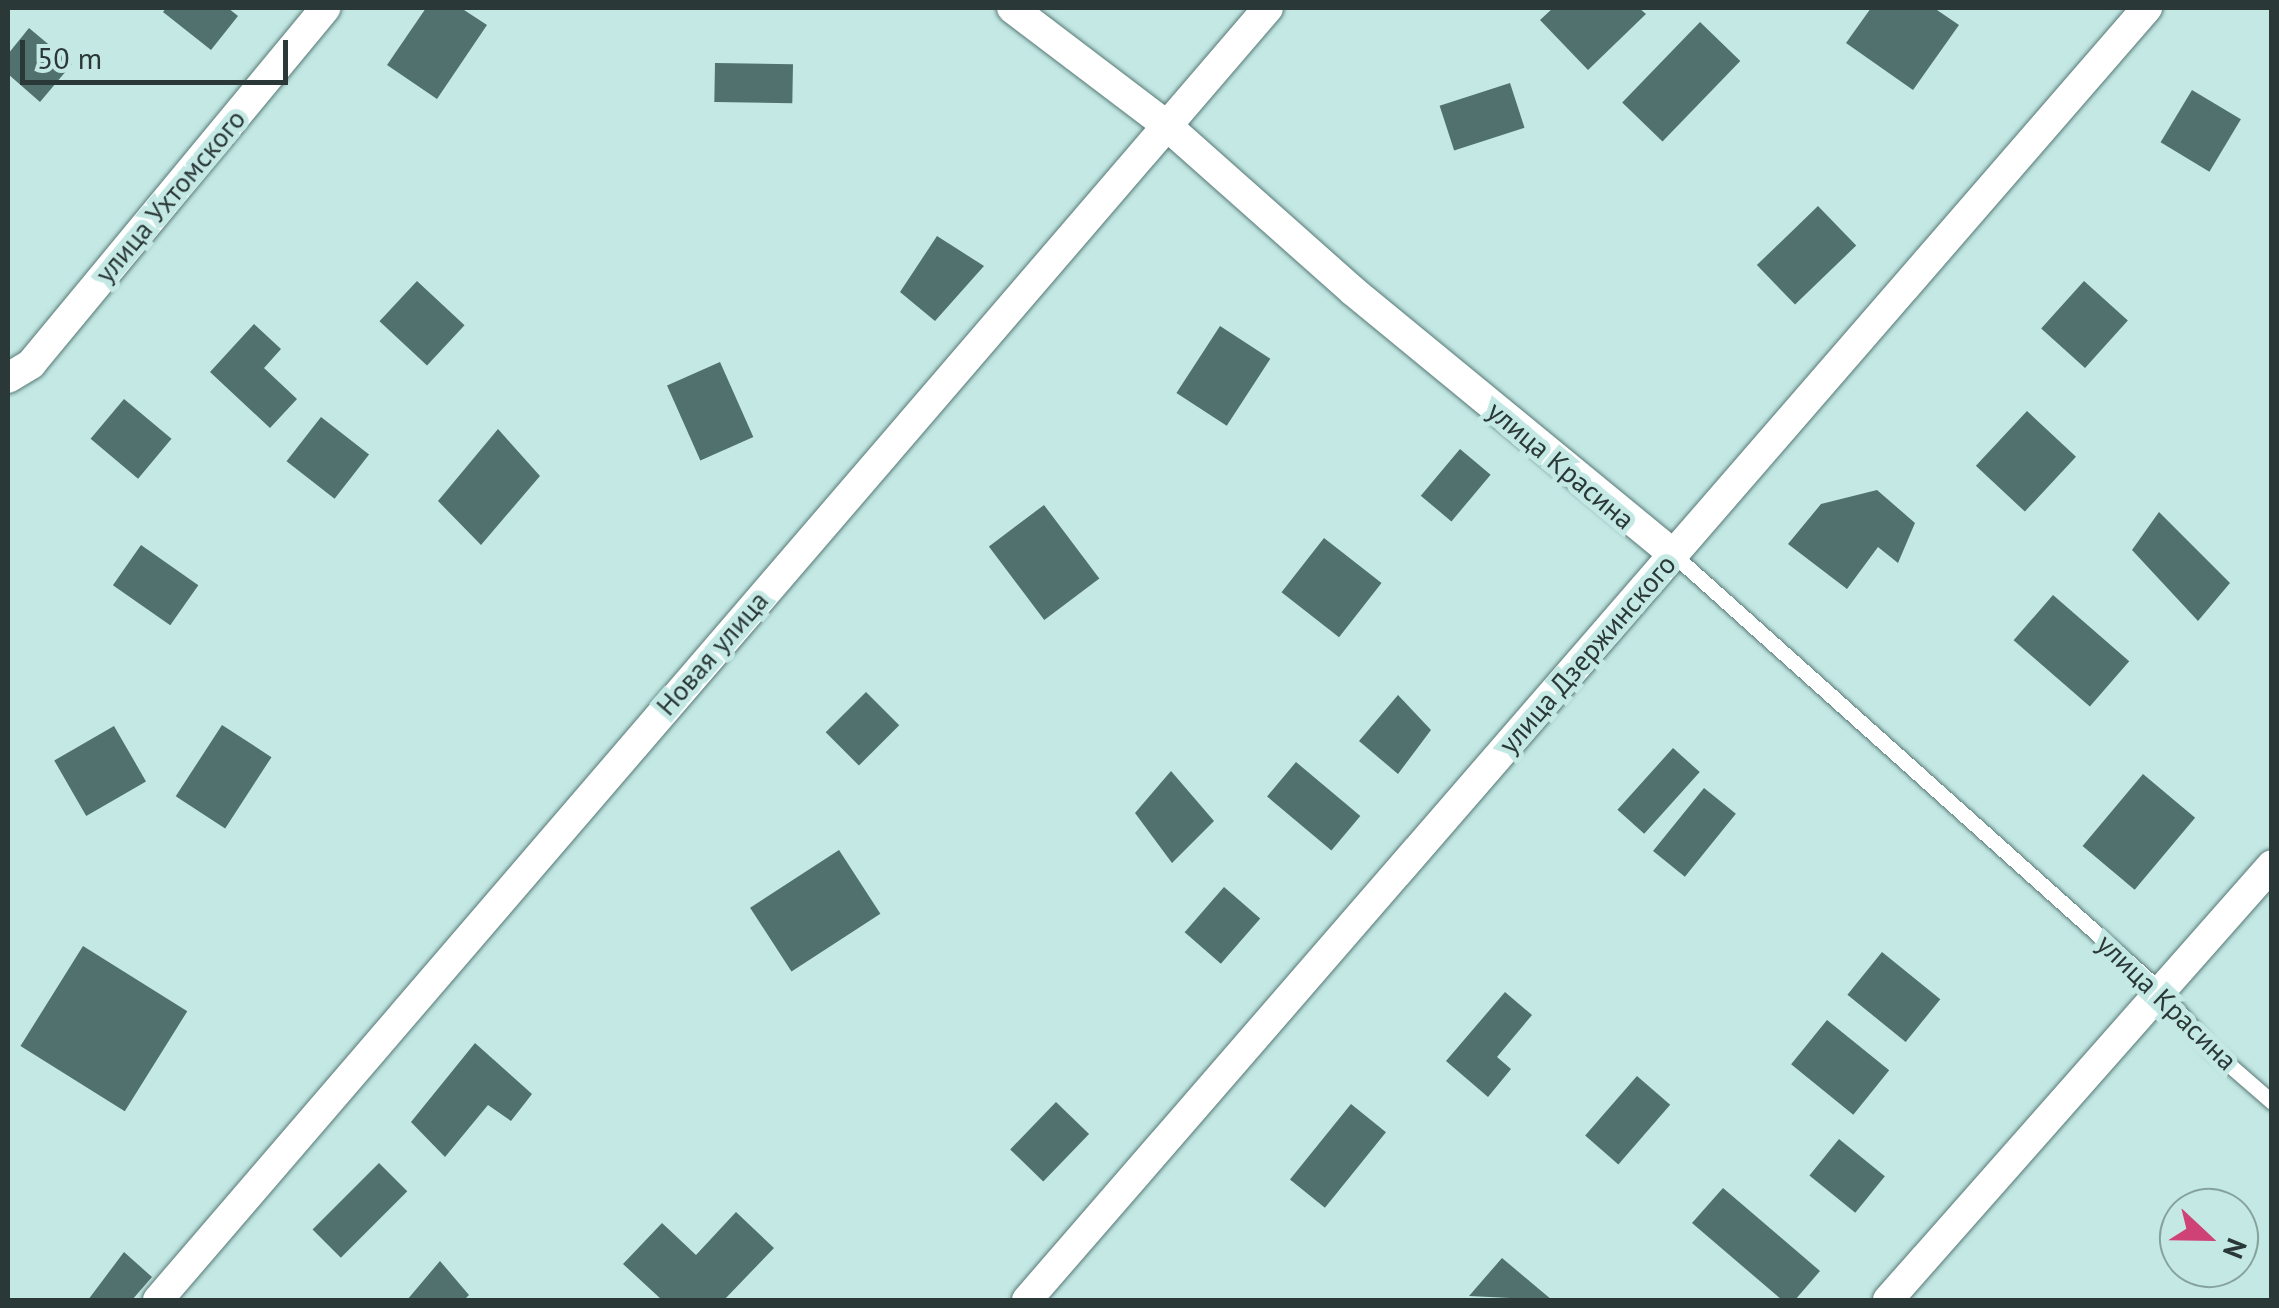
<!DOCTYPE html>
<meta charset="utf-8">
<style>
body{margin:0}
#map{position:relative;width:2279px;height:1308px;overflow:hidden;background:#c4e9e5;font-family:"PT Sans",sans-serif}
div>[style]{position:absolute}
.building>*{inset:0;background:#50716e;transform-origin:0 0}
.roads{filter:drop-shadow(0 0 2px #577875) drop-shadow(0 0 2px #577875)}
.service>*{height:15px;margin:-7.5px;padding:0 7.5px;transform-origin:7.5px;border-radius:7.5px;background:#fff}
.minor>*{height:30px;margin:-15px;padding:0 15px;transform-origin:15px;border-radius:15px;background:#fff}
span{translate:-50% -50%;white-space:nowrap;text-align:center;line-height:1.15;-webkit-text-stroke:10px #c4e9e5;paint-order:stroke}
.street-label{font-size:28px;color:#2a3837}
.frame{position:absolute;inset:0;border:10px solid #2a3837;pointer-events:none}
.north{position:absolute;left:2159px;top:1188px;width:100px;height:100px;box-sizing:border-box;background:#c4e9e5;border:2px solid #86a29f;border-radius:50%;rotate:112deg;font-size:28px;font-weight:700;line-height:40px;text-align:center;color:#2a3837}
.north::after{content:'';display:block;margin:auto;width:35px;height:45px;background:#ce4276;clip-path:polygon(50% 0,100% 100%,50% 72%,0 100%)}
.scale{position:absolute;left:20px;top:40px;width:268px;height:45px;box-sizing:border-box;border:5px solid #2a3837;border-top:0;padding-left:12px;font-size:30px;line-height:35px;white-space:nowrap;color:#2a3837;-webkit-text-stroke:8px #c4e9e5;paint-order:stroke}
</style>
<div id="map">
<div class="building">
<i style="clip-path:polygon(166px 8px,228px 8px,238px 16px,211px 50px,163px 12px)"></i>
<i style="clip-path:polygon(426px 8px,461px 8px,487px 25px,437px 99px,387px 65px)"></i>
<i style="clip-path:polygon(1553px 8px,1639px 8px,1646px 14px,1588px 70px,1540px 20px)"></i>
<i style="clip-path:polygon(1871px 8px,1934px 8px,1959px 25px,1913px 90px,1846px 43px)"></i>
<i style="left:1700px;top:22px;width:56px;height:112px;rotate:44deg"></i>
<i style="clip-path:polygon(29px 28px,72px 64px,40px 102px,8px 74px,8px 54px)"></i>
<i style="left:715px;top:63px;width:78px;height:39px;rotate:1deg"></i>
<i style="left:1510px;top:83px;width:47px;height:74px;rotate:72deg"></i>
<i style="left:2192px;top:90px;width:57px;height:61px;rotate:31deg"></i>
<i style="left:1818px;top:206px;width:55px;height:85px;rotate:46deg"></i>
<i style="clip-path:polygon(937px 236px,984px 266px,935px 321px,900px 292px)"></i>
<i style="left:417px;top:281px;width:65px;height:55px;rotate:43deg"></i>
<i style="left:2084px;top:281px;width:59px;height:64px;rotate:42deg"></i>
<i style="clip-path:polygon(254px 324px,281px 349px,264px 368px,297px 399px,270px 428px,210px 372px)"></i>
<i style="left:1220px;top:326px;width:60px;height:80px;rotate:33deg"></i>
<i style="left:720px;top:362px;width:82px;height:58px;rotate:66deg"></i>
<i style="left:124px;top:399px;width:62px;height:52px;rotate:40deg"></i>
<i style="left:2027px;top:411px;width:67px;height:75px;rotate:43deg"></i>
<i style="left:321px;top:417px;width:61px;height:56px;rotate:38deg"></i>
<i style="clip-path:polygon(498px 429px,540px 476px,481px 545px,438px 501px)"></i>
<i style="left:1460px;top:449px;width:40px;height:61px;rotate:40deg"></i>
<i style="clip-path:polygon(1877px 490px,1915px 523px,1898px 563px,1878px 547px,1847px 589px,1788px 544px,1821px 504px)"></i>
<i style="left:1044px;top:505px;width:92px;height:69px;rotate:53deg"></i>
<i style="clip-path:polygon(2159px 512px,2230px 583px,2198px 621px,2132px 550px)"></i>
<i style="left:1324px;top:538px;width:73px;height:69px;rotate:38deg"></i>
<i style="left:141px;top:545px;width:70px;height:49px;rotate:35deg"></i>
<i style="left:2053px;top:595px;width:101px;height:60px;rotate:41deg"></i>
<i style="left:866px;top:692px;width:47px;height:57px;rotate:45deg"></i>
<i style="clip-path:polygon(1398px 695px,1431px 730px,1398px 774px,1359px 741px)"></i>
<i style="left:222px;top:725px;width:59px;height:85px;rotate:33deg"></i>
<i style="left:114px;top:726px;width:64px;height:69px;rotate:60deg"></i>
<i style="left:1673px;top:748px;width:36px;height:83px;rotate:42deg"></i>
<i style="left:1296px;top:762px;width:84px;height:45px;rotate:40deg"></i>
<i style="clip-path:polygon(1171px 771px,1214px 821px,1172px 863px,1135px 813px)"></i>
<i style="left:2143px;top:774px;width:68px;height:94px;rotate:40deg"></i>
<i style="left:1704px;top:788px;width:41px;height:81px;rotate:39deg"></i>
<i style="left:839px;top:850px;width:76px;height:106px;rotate:57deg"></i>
<i style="left:1224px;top:887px;width:48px;height:60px;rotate:41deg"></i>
<i style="left:83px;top:946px;width:123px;height:118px;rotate:32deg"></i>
<i style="left:1882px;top:952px;width:75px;height:55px;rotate:39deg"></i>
<i style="clip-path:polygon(1505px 992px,1532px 1015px,1497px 1057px,1511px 1069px,1488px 1097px,1446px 1061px)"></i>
<i style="left:1827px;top:1020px;width:80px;height:57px;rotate:39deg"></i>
<i style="clip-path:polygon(475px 1043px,532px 1094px,511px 1121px,488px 1105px,445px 1157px,411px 1122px)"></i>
<i style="left:1637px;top:1076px;width:44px;height:79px;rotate:41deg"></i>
<i style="left:1056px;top:1102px;width:46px;height:66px;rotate:44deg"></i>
<i style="left:1351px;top:1104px;width:45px;height:97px;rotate:39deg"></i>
<i style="left:1839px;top:1139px;width:59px;height:47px;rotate:39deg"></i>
<i style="left:379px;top:1163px;width:40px;height:94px;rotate:45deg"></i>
<i style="clip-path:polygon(1723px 1188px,1820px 1271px,1795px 1300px,1782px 1300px,1692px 1223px)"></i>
<i style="clip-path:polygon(736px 1212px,774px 1248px,724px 1300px,662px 1300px,623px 1264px,662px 1223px,696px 1255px)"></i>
<i style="clip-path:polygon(124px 1252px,152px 1277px,132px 1300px,88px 1300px)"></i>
<i style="clip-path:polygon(1502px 1258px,1552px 1300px,1469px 1296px)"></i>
<i style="clip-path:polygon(440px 1261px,469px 1295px,464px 1300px,407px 1300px)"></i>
</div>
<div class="roads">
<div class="service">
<i style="left:1674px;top:555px;width:654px;rotate:41.84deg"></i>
<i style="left:2161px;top:991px;width:77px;rotate:49.2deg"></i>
<i style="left:2211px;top:1049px;width:81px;rotate:41deg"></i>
</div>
<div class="minor">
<i style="left:1012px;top:8px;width:192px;rotate:37.2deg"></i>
<i style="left:1165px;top:124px;width:251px;rotate:41.6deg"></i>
<i style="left:1353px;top:291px;width:416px;rotate:39.4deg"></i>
<i style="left:8px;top:378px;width:27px;rotate:-31deg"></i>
<i style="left:31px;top:364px;width:462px;rotate:-50.4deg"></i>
<i style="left:158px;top:1300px;width:1703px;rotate:-49.33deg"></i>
<i style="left:1027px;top:1300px;width:1710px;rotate:-49.08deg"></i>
<i style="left:1888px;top:1300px;width:580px;rotate:-48.56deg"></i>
</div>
</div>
<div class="street-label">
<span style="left:170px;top:196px;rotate:-50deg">улица Ухтомского</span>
<span style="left:1561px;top:465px;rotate:40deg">улица Красина</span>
<span style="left:712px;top:653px;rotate:-49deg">Новая улица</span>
<span style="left:1587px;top:654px;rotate:-49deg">улица Дзержинского</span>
<span style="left:2167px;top:1002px;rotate:44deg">улица Красина</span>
</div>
<div class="frame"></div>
<div class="north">N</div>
<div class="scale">50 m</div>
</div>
